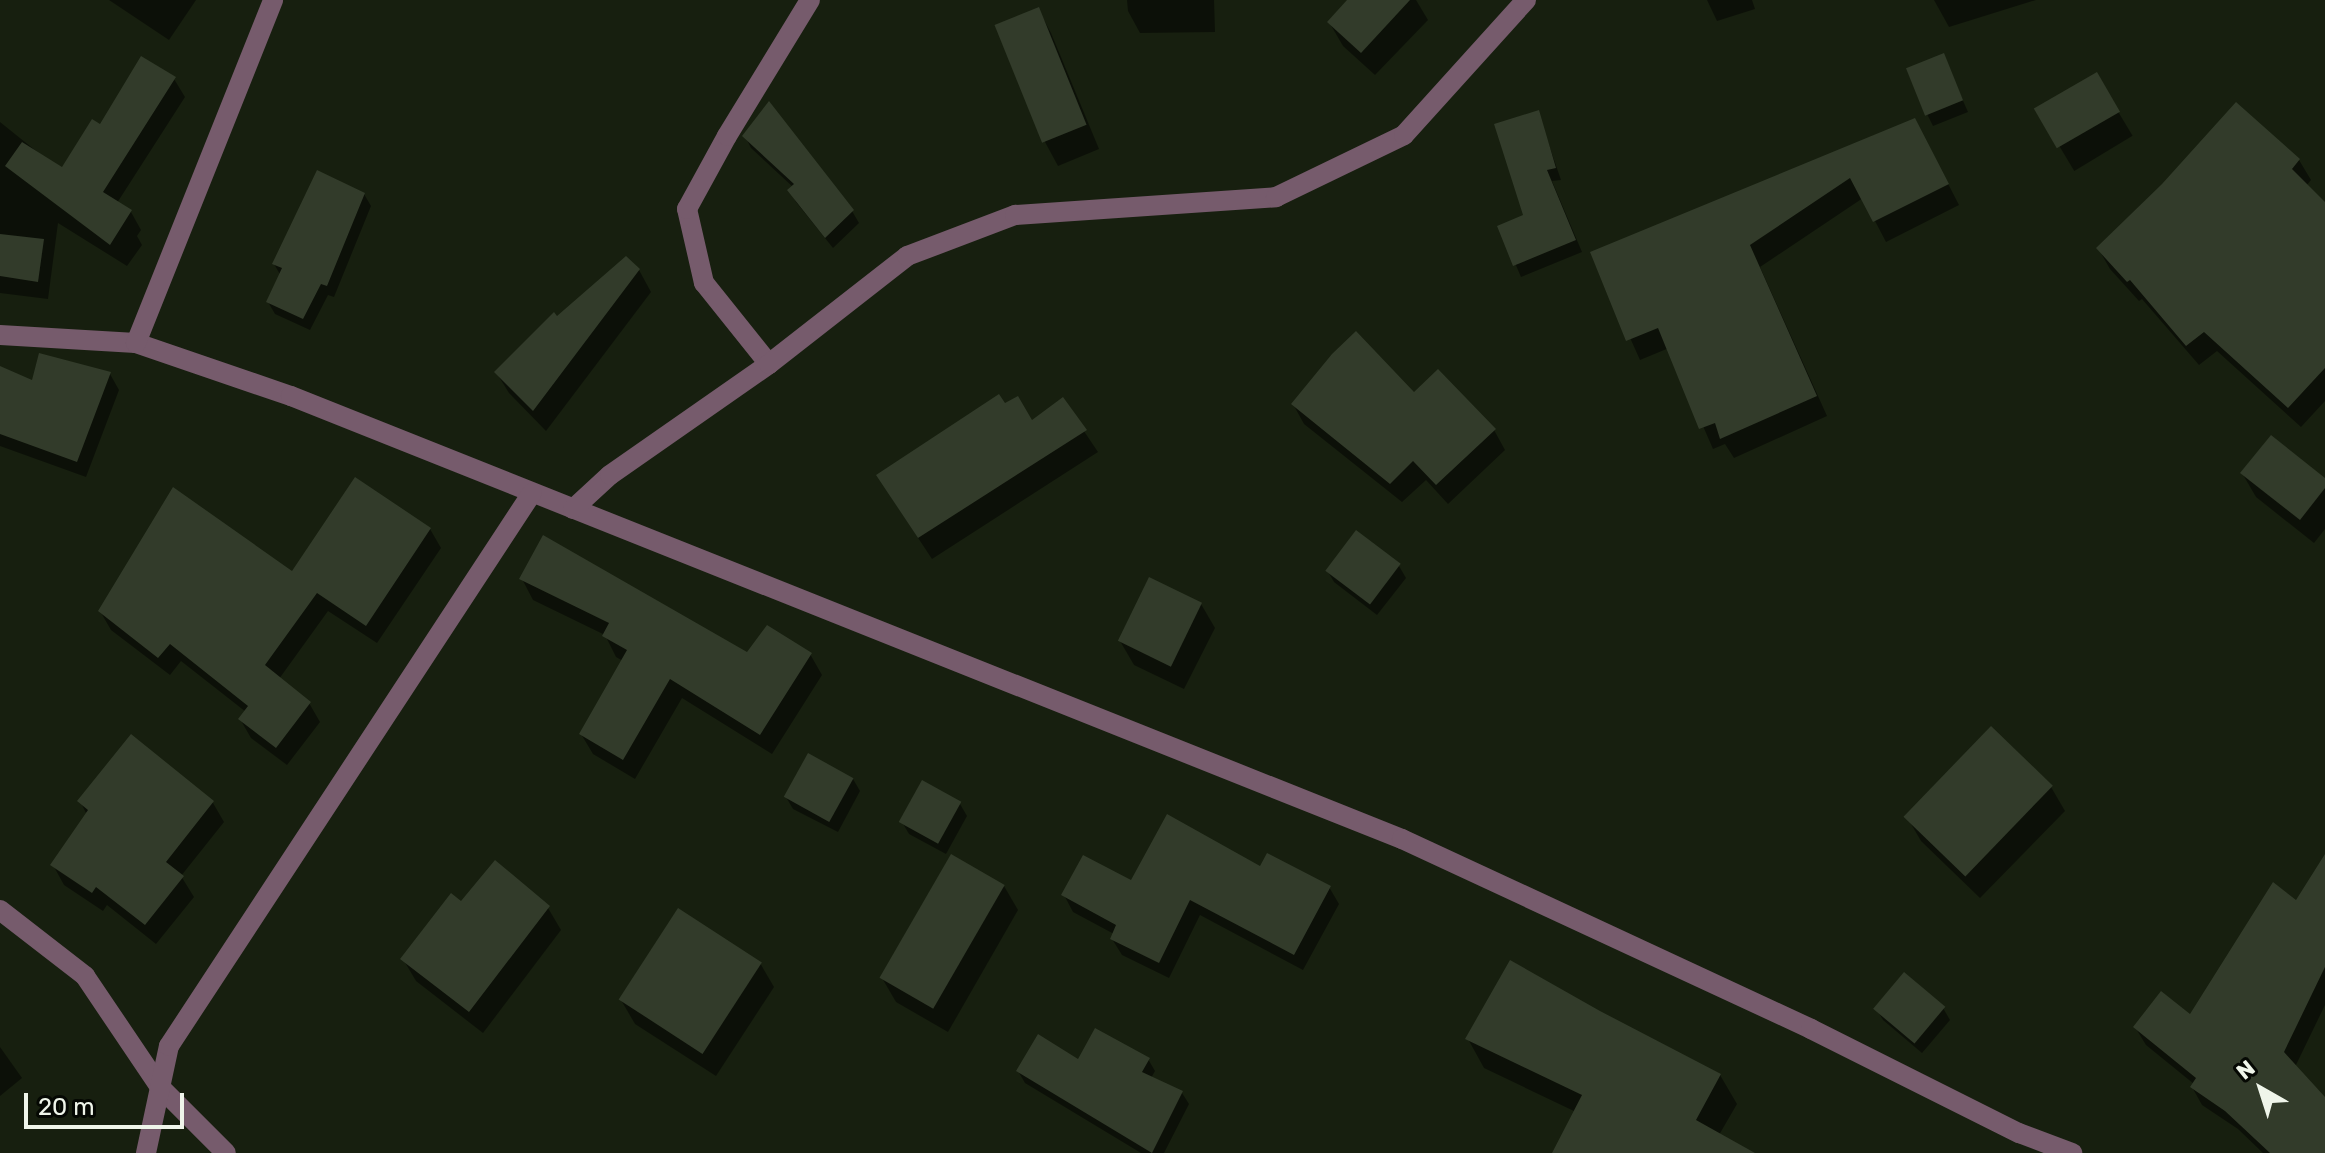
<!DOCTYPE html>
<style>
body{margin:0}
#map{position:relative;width:2325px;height:1153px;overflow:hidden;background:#171f0f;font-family:Rubik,sans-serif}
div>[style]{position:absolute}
.shadow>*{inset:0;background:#0007;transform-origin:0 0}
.building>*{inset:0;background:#323b2a;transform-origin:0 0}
.street>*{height:20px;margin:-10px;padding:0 10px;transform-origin:10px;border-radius:10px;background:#765b6c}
span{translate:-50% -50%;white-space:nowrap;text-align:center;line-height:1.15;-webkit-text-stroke:6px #050803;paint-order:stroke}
.north{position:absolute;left:2221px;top:1049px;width:80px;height:80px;-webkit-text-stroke:6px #050803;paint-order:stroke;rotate:321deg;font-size:22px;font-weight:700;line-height:32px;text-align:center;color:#eff5ea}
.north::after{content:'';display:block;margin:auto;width:28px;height:36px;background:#eff5ea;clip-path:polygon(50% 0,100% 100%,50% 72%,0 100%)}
.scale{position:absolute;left:24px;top:1093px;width:160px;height:36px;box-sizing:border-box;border:4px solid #eff5ea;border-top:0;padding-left:10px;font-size:24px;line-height:28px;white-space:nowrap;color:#eff5ea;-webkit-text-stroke:6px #050803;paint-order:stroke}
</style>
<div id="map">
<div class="shadow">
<i style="clip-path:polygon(109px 0,196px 0,169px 40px)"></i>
<i style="clip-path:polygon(1127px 0,1214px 0,1215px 32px,1140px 33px,1128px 11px)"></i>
<i style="clip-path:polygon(1350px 0,1416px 0,1428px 20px,1375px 75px,1343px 46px,1329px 22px)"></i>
<i style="clip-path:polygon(1707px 0,1752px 0,1755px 9px,1717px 21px)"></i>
<i style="clip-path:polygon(1934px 0,2036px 0,1949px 27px)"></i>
<i style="clip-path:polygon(1038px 9px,1051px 33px,1099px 149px,1058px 166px,1045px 142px)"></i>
<i style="clip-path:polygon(1943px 56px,1968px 112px,1933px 126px,1927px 114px)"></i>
<i style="left:2096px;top:75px;width:71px;height:68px;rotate:59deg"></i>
<i style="clip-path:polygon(174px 79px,185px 97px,117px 203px,131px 212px,141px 230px,137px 236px,142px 245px,127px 266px,58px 223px,48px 299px,0 293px,0 122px,61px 171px,101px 127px)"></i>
<i style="clip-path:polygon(1538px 113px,1561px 180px,1552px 181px,1582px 252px,1521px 277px,1500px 228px,1525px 217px)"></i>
<i style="clip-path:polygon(745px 136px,852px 211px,859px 223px,833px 248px,796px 202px,790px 190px,793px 187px,751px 148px)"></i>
<i style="clip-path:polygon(1926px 141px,1959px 205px,1886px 242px,1863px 198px,1760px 267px,1827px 416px,1734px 458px,1725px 444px,1713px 449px,1669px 348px,1640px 360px,1592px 253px)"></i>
<i style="clip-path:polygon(2299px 160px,2311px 180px,2306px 186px,2325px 205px,2325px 401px,2301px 427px,2217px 351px,2199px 365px,2142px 299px,2139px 301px,2110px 269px,2098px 248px,2164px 185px)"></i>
<i style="clip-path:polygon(364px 194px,371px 206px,334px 297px,328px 295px,310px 330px,275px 314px,268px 302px,281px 276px,274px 264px)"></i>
<i style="clip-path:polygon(639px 270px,651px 292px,546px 431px,509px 393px,496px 372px,557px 318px)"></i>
<i style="clip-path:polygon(0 368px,33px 383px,110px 374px,119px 390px,86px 477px,0 446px)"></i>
<i style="clip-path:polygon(1413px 395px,1494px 430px,1505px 450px,1448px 504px,1426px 480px,1402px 502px,1304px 424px,1293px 404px)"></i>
<i style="clip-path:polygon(1063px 400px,1098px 452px,932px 559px,891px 497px,1005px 405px,1031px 423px)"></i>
<i style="clip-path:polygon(2242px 473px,2325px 480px,2325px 529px,2314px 543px,2256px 497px)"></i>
<i style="clip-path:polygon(430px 529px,441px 548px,377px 643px,328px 611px,279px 679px,309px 703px,320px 722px,287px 765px,251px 738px,240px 719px,246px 712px,181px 661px,170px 675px,111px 630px,100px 611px,292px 574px)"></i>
<i style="clip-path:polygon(1399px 566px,1406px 578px,1377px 615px,1334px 582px,1327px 570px)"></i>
<i style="clip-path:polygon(522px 579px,748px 654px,810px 654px,822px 675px,772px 754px,682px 698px,635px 779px,593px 754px,581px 734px,623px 661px,616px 657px,605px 635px,533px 600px)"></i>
<i style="clip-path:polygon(1201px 604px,1215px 628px,1184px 689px,1134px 665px,1120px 641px)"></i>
<i style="clip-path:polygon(853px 779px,860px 791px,838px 832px,793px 809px,786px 797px)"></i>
<i style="clip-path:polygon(2051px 787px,2065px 811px,1980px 898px,1921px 841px,1907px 817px)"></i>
<i style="clip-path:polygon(80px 801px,213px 803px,224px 822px,181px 876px,194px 897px,156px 944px,107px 905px,103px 911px,64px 885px,53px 865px,87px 815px)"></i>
<i style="clip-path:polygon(960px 804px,967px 816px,946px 854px,909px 834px,902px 822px)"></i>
<i style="clip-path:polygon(2325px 858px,2325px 1005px,2295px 1067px,2325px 1100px,2325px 1153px,2263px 1153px,2238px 1129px,2202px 1105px,2192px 1087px,2194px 1084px,2146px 1045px,2135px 1027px,2191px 1017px,2296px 903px)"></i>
<i style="clip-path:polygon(1260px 869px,1329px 887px,1339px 904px,1303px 970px,1200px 915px,1169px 978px,1122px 955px,1112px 939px,1114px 934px,1073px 912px,1064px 895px,1132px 883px)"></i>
<i style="clip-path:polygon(1004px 886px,1018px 910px,948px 1032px,896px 1002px,882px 978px)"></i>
<i style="clip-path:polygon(462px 904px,548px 908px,561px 930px,483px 1033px,416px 981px,403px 959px)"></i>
<i style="clip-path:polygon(760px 963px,774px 987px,716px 1076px,635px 1024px,621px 1000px)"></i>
<i style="clip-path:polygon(1876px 1008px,1943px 1008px,1950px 1020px,1922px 1053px,1883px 1020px)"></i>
<i style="clip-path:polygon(1599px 1013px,1720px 1075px,1737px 1104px,1719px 1135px,1751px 1153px,1563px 1153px,1576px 1112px,1484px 1068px,1468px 1039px)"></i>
<i style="clip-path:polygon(0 1047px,22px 1078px,0 1096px)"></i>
<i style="clip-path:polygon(1148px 1059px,1155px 1071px,1151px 1078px,1182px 1093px,1189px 1104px,1164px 1153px,1141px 1153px,1025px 1083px,1018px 1071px,1079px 1062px)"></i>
</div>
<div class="building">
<i style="clip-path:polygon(1347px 0,1410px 0,1361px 53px,1327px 22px)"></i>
<i style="left:1039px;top:7px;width:127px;height:48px;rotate:68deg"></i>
<i style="left:1944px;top:53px;width:51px;height:41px;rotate:68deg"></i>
<i style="clip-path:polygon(141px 56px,176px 77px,103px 192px,132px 210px,110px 245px,5px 166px,22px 142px,62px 167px,92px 119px,100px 124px)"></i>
<i style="left:2097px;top:72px;width:46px;height:73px;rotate:60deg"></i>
<i style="clip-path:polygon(769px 101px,854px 210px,825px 238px,787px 190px,794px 184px,742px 136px)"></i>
<i style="clip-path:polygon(2236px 102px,2300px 159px,2292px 169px,2325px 202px,2325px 368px,2288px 408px,2204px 332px,2186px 346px,2130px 280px,2127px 282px,2096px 248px,2162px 184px)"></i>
<i style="clip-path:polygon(1539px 110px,1556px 168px,1547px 170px,1576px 240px,1513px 266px,1497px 226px,1523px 215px,1494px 124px)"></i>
<i style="clip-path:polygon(1915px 118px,1949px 184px,1873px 222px,1850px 178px,1750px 245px,1817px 396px,1720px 439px,1715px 423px,1699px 429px,1658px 328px,1626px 341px,1590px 252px)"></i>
<i style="clip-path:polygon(317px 170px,365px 193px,327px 286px,321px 284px,303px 319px,266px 302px,282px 268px,272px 264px)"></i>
<i style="clip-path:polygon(0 234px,44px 239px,38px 282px,0 276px)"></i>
<i style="clip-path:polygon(626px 256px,640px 269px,533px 411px,494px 372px,554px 312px,557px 316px)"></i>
<i style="clip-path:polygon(1356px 331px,1414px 392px,1438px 369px,1496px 429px,1436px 485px,1413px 461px,1390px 484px,1291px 404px,1332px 354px)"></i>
<i style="clip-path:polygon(39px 353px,111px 372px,77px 462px,0 434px,0 366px,32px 380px)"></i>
<i style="clip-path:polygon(999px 394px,1005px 403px,1018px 396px,1032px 420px,1063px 397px,1087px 430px,918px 538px,876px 475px)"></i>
<i style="clip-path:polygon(2271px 435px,2325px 478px,2325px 488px,2300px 520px,2240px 473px)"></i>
<i style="clip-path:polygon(355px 477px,431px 528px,366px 626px,317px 593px,265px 665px,311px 702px,276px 748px,238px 719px,248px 706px,170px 644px,158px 658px,98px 611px,173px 487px,292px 571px)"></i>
<i style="left:1356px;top:530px;width:56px;height:51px;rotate:37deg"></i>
<i style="clip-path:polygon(543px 535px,747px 652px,767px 625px,812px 653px,760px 735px,670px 679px,623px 760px,579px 734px,627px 650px,602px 636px,609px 623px,519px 579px)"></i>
<i style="left:1149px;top:577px;width:59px;height:71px;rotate:26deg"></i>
<i style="left:1991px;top:726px;width:86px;height:126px;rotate:44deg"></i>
<i style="clip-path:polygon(131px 734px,214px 801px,166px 862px,184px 876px,145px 925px,96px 887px,92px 893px,50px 865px,88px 810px,77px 801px)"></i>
<i style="left:808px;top:753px;width:52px;height:50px;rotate:29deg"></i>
<i style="left:922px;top:780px;width:45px;height:48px;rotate:29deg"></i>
<i style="clip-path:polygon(1167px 814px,1260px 866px,1267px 853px,1331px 886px,1294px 955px,1190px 900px,1159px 963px,1110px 939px,1116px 925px,1061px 895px,1083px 855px,1131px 880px)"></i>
<i style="left:951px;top:854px;width:62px;height:143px;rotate:30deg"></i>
<i style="clip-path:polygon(2325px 854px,2325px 967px,2284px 1052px,2325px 1097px,2325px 1153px,2270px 1153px,2225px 1111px,2190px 1087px,2196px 1078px,2133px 1027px,2161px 991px,2190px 1014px,2273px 882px,2296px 900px)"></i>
<i style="clip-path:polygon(495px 860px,550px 906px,469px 1012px,400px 959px,451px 893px,461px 901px)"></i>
<i style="left:678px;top:908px;width:100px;height:109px;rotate:33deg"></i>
<i style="clip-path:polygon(1510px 960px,1600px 1011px,1721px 1074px,1696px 1120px,1755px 1153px,1552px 1153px,1582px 1095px,1465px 1039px)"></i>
<i style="left:1904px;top:972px;width:54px;height:48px;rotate:40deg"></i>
<i style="clip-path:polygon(1095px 1028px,1150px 1058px,1142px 1072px,1183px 1091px,1152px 1153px,1016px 1071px,1038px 1034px,1078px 1059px)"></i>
</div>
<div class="street">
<i style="left:0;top:335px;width:136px;rotate:3.4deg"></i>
<i style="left:136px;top:343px;width:164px;rotate:18.9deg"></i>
<i style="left:291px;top:396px;width:1196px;rotate:21.74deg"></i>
<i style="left:1402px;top:839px;width:451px;rotate:24.9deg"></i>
<i style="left:1811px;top:1029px;width:233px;rotate:26.6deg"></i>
<i style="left:2019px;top:1133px;width:57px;rotate:20.7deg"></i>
<i style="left:136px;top:343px;width:369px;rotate:-68.2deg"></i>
<i style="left:769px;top:364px;width:104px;rotate:-128.7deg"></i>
<i style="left:704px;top:283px;width:76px;rotate:-102.9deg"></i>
<i style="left:687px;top:209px;width:83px;rotate:-61.3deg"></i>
<i style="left:727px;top:136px;width:159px;rotate:-58.6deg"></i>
<i style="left:573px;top:509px;width:50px;rotate:-42.6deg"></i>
<i style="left:610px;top:475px;width:194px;rotate:-34.9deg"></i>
<i style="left:769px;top:364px;width:175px;rotate:-38deg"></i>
<i style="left:907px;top:256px;width:116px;rotate:-20.8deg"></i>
<i style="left:1015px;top:215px;width:262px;rotate:-3.9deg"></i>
<i style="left:1276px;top:197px;width:142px;rotate:-25.8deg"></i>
<i style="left:1404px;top:135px;width:182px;rotate:-47.9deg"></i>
<i style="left:0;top:910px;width:108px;rotate:37.8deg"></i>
<i style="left:85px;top:976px;width:134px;rotate:56deg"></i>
<i style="left:160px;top:1087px;width:93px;rotate:45deg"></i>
<i style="left:146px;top:1153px;width:109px;rotate:-77.9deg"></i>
<i style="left:169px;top:1046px;width:661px;rotate:-56.72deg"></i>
</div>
<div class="north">N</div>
<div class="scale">20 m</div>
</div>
